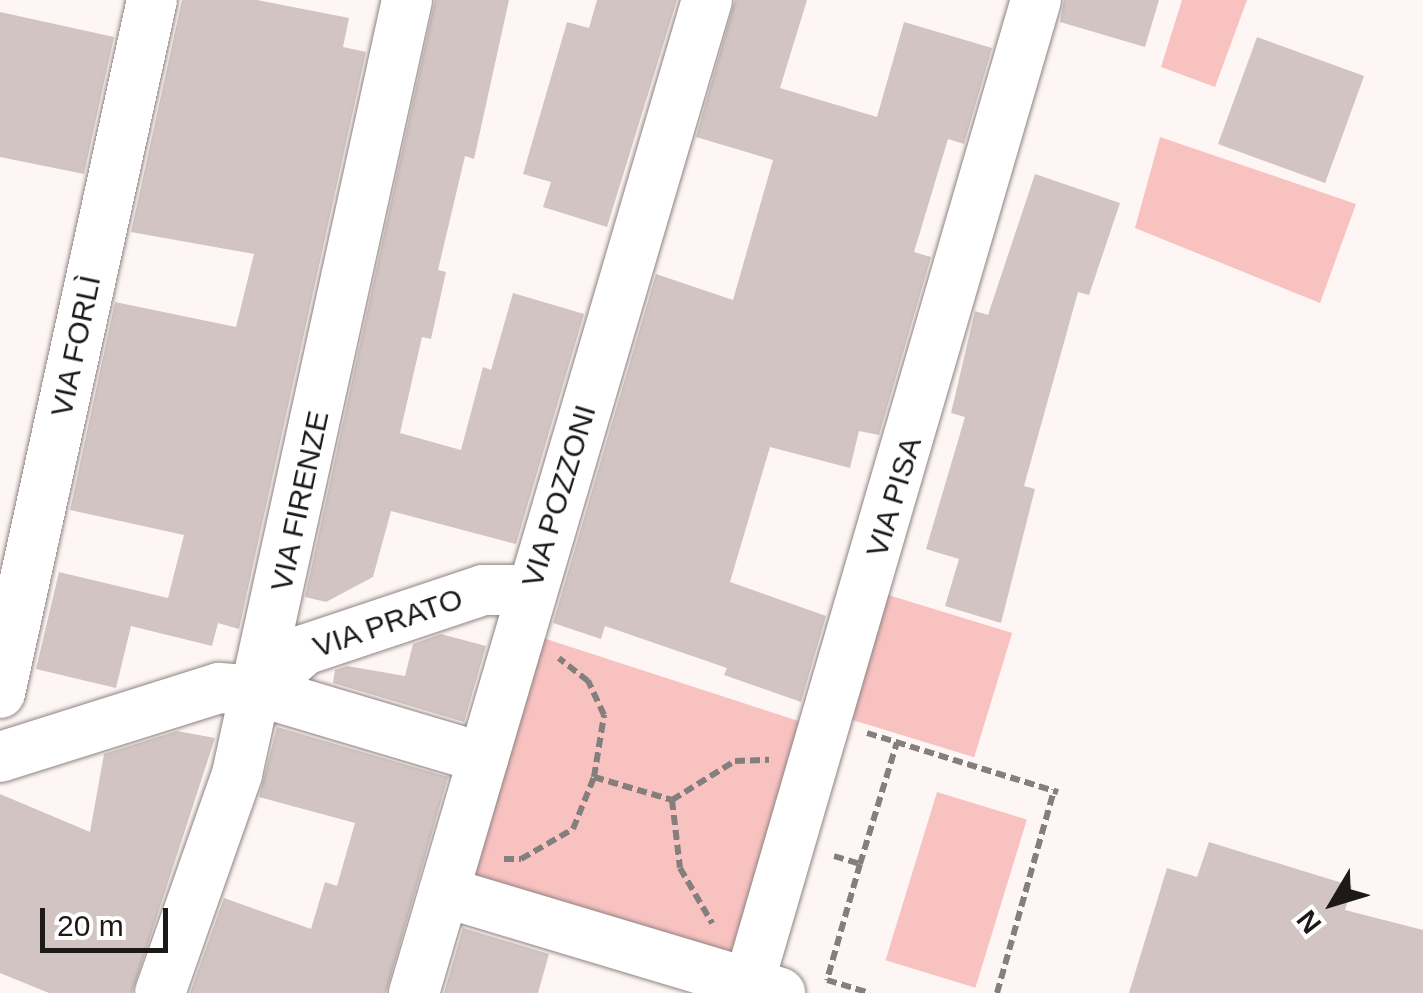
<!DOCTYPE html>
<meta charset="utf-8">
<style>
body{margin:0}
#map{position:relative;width:1423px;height:993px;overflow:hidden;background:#fef6f5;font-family:Arial,sans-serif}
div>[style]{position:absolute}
.green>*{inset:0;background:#f8c2c1;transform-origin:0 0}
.building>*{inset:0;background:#d1c4c3;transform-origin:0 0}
.path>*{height:6px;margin-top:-3px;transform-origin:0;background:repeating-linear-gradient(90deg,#847e7d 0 10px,transparent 0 15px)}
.roads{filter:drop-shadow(0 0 2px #8f8382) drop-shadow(0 0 2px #8f8382)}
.minor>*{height:50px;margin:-25px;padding:0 25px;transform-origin:25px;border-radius:25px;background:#fff}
span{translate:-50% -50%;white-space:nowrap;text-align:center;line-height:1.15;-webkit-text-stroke:8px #fff;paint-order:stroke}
.street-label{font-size:30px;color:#1e1919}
.north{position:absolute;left:1283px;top:853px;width:100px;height:100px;-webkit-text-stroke:8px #fff;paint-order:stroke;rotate:232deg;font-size:28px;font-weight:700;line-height:40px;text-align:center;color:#1e1919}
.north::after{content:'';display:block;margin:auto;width:35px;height:45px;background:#1e1919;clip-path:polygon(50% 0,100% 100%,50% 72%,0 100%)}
.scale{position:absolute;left:40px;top:908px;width:128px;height:45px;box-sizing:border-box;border:5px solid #1e1919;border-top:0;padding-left:12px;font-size:30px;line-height:35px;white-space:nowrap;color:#1e1919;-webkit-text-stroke:8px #fff;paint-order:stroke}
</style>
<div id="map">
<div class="green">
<i style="clip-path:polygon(1182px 0,1247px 0,1215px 87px,1161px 67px)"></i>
<i style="clip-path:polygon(1160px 137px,1356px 204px,1320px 303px,1135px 228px)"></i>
<i style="left:885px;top:594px;width:133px;height:130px;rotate:17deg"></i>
<i style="left:540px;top:637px;width:293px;height:261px;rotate:18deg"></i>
<i style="left:937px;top:792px;width:94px;height:176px;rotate:17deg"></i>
</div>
<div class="building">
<i style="clip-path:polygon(182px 0,257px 0,349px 18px,343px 47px,366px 52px,239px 629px,218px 623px,212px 646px,131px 626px,116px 688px,36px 669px,59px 572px,168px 598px,184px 535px,70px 510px,115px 302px,236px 327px,254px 254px,131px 232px)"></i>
<i style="clip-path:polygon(435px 0,509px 0,474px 159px,465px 156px,438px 270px,446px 272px,431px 339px,422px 337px,400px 433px,461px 450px,483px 367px,491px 370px,513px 293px,584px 314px,516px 544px,391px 511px,373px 577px,326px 602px,305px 597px)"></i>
<i style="clip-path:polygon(597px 0,677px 0,607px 227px,543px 207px,551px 182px,523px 174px,567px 22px,589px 28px)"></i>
<i style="clip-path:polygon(735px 0,807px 0,780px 88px,877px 117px,904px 22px,992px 48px,964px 144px,948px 139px,914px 252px,931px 257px,879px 435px,859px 431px,850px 468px,770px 447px,730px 582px,826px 616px,801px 702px,724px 675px,727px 668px,605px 626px,601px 639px,553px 623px,656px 274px,733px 300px,773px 160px,696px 137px)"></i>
<i style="clip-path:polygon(1064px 0,1159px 0,1145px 47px,1060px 22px)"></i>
<i style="clip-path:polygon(0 12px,114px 37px,84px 174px,0 157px)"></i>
<i style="left:1257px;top:37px;width:114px;height:114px;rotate:20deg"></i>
<i style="clip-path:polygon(1035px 174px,1120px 203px,1089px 295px,1078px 292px,1024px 486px,1035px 489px,1001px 623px,945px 606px,959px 559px,926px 549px,965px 417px,951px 413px,975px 311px,988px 315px)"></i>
<i style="clip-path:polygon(441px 634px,486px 646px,464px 722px,333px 683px,335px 670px,347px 666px,405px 676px,413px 644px)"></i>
<i style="clip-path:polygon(277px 727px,448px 777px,386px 993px,190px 993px,224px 898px,311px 929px,325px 882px,337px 886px,355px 823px,259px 797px)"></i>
<i style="clip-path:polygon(177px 731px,215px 738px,132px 993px,49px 993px,0 973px,0 794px,90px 832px,104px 754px)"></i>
<i style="clip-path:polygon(1209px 842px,1352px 886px,1345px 910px,1423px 930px,1423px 993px,1129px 993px,1167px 868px,1197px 877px)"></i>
<i style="clip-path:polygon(463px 928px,549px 954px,538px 993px,444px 993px)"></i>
</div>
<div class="path">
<i style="left:867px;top:733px;width:200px;rotate:17.2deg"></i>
<i style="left:594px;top:777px;width:81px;rotate:16.4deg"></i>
<i style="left:672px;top:800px;width:68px;rotate:83.3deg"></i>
<i style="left:680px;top:868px;width:64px;rotate:59.8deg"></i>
<i style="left:672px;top:800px;width:74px;rotate:-31.8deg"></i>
<i style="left:735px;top:761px;width:34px;rotate:-2deg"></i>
<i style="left:834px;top:856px;width:27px;rotate:17deg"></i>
<i style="left:860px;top:864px;width:121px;rotate:105.9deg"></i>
<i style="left:827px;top:980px;width:45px;rotate:16.8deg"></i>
<i style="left:504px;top:859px;width:17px"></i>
<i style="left:521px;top:859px;width:60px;rotate:-30deg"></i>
<i style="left:573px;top:829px;width:56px;rotate:-68deg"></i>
<i style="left:594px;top:777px;width:63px;rotate:-80.8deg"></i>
<i style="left:604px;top:715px;width:38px;rotate:-115deg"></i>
<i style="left:588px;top:681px;width:37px;rotate:-142deg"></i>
<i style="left:860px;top:864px;width:127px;rotate:-73.1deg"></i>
<i style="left:997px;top:993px;width:211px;rotate:-74.3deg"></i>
</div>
<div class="roads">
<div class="minor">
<i style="left:258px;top:691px;width:62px;rotate:-41.7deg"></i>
<i style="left:304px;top:650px;width:189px;rotate:-18.5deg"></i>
<i style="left:483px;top:590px;width:49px"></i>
<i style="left:0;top:693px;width:709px;rotate:-77.63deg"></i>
<i style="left:0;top:757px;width:230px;rotate:-17.5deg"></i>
<i style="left:219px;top:688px;width:39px;rotate:4deg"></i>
<i style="left:258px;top:691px;width:235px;rotate:16.6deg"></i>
<i style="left:444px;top:892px;width:351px;rotate:16.7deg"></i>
<i style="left:160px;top:993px;width:232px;rotate:-70.6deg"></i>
<i style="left:237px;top:774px;width:792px;rotate:-77.61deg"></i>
<i style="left:414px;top:993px;width:1035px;rotate:-73.56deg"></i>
<i style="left:746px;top:993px;width:1034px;rotate:-73.72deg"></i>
</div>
</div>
<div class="street-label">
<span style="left:76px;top:346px;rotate:-78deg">VIA FORLÌ</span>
<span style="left:559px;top:496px;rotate:-73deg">VIA POZZONI</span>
<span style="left:894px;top:497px;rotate:-73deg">VIA PISA</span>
<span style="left:300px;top:501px;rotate:-78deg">VIA FIRENZE</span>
<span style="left:388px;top:623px;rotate:-19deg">VIA PRATO</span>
</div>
<div class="north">N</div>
<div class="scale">20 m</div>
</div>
